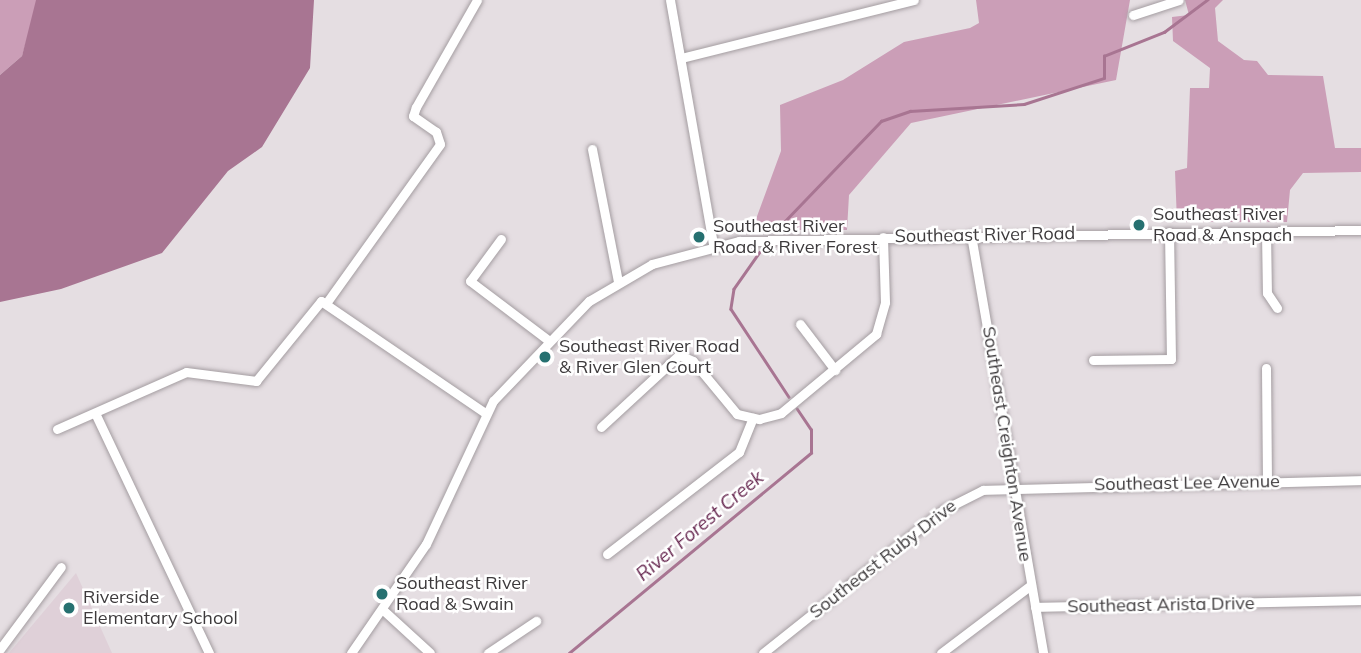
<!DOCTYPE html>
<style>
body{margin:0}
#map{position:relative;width:1361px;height:653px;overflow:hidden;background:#e5dee2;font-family:Mulish,sans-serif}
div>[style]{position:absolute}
.built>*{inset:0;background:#dfd0d8}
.green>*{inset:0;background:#cb9eb7}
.water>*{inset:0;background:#a87592}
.stream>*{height:2.5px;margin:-1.25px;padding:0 1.25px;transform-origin:1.25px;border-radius:1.25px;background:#a87592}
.roads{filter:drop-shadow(0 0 2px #a49da1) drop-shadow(0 0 2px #a49da1)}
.minor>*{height:9px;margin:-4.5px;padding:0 4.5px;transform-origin:4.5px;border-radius:4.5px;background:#fff}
.dots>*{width:19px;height:19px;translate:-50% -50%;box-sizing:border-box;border:4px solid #fff;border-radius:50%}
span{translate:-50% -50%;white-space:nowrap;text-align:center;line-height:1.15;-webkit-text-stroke:5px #fff;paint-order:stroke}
.poi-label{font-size:18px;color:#3d3a3c}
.left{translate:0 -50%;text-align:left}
.street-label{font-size:18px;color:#3d3a3c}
.water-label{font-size:19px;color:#66264f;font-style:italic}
</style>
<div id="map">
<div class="built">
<i style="clip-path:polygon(76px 573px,112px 653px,9px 653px)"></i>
</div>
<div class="green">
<i style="clip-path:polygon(0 0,36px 0,36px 8px,22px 56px,0 75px)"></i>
<i style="clip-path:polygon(976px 0,1130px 0,1116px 80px,911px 123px,849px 195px,847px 230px,752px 230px,781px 151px,780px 105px,843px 80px,904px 42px,970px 28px,979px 23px)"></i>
<i style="clip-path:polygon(1185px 0,1223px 0,1215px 8px,1218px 41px,1244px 60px,1257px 61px,1268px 75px,1323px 76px,1335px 148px,1361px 148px,1361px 172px,1303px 173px,1290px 190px,1287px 222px,1177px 222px,1175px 171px,1187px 168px,1190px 88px,1209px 88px,1210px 68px,1173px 41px,1172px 17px,1189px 15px)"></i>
</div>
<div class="water">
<i style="clip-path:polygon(36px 0,314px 0,310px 68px,262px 147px,228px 171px,162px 253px,61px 289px,0 302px,0 75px,22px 56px)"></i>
</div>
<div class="stream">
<i style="left:782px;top:224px;width:143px;rotate:-46.1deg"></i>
<i style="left:881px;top:121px;width:31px;rotate:-19deg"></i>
<i style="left:910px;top:111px;width:114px;rotate:-3.5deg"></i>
<i style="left:1024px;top:104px;width:84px;rotate:-18deg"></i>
<i style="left:1104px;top:78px;width:22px;rotate:-90deg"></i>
<i style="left:1104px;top:56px;width:65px;rotate:-21.8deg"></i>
<i style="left:1164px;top:32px;width:54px;rotate:-36.7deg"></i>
<i style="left:760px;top:252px;width:45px;rotate:125.1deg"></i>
<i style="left:734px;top:289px;width:20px;rotate:99deg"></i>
<i style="left:731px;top:309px;width:105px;rotate:56.6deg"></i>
<i style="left:569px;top:653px;width:314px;rotate:-39.6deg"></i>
<i style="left:811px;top:453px;width:23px;rotate:-90deg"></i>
<i style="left:811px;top:430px;width:25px;rotate:-124deg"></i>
</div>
<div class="roads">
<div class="minor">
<i style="left:670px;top:0;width:248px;rotate:80deg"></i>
<i style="left:1133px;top:15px;width:48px;rotate:-18.1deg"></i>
<i style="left:681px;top:58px;width:240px;rotate:-14deg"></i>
<i style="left:592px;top:149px;width:135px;rotate:78.9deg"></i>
<i style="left:1266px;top:232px;width:61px;rotate:89.1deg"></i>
<i style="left:1267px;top:293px;width:18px;rotate:56deg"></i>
<i style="left:971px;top:235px;width:424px;rotate:80.2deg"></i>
<i style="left:501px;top:239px;width:52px;rotate:126.4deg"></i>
<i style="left:470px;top:281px;width:98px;rotate:37.1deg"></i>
<i style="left:327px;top:302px;width:194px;rotate:-54.4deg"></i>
<i style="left:440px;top:144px;width:13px;rotate:-108deg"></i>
<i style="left:436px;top:132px;width:28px;rotate:-145deg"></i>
<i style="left:413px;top:116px;width:9px;rotate:-72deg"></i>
<i style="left:416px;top:107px;width:123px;rotate:-60.3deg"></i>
<i style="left:800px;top:324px;width:58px;rotate:52.7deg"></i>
<i style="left:1093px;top:360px;width:78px;rotate:-0.7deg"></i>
<i style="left:1171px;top:359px;width:127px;rotate:-90.9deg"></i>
<i style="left:1266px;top:368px;width:113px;rotate:89.5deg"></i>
<i style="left:95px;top:413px;width:266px;rotate:64.6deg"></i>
<i style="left:601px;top:427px;width:106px;rotate:-42.7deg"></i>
<i style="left:679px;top:355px;width:15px;rotate:23deg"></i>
<i style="left:693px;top:361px;width:69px;rotate:50.3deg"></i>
<i style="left:737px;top:414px;width:23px;rotate:13deg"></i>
<i style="left:759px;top:419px;width:23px;rotate:-15deg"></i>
<i style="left:781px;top:413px;width:124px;rotate:-39.7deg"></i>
<i style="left:876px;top:334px;width:33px;rotate:-74deg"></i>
<i style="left:885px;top:302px;width:65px;rotate:-91.8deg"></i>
<i style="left:57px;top:429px;width:141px;rotate:-23.8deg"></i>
<i style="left:186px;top:372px;width:71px;rotate:7.3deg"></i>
<i style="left:256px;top:381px;width:103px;rotate:-50.9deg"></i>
<i style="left:321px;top:301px;width:199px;rotate:34.3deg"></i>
<i style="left:607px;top:554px;width:167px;rotate:-37.7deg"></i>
<i style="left:739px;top:452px;width:37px;rotate:-68deg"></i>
<i style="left:1035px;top:607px;width:326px;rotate:-1.2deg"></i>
<i style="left:382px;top:609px;width:65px;rotate:42.5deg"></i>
<i style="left:0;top:649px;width:102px;rotate:-53.4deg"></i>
<i style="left:351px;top:653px;width:132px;rotate:-55.5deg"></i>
<i style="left:426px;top:544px;width:158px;rotate:-64.9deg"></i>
<i style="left:493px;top:401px;width:139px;rotate:-46.2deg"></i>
<i style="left:589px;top:301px;width:73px;rotate:-30.4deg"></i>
<i style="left:652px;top:264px;width:90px;rotate:-14.8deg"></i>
<i style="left:739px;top:241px;width:622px;rotate:-1.01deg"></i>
<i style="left:488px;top:653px;width:58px;rotate:-33.7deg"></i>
<i style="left:763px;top:653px;width:230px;rotate:-38.5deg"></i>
<i style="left:943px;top:510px;width:45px;rotate:-26.6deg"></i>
<i style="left:983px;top:490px;width:378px;rotate:-1.5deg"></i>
<i style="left:941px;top:653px;width:113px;rotate:-37.1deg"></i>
</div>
</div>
<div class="dots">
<i style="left:1139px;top:225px;background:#267070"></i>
<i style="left:699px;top:237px;background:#267070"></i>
<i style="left:545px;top:357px;background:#267070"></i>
<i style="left:382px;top:594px;background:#267070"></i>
<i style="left:69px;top:608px;background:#267070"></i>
</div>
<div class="poi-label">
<span class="left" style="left:1153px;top:225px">Southeast River<br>Road &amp; Anspach</span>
<span class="left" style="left:713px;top:237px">Southeast River<br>Road &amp; River Forest</span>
<span class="left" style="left:559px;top:357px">Southeast River Road<br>&amp; River Glen Court</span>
<span class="left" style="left:396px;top:594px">Southeast River<br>Road &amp; Swain</span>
<span class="left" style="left:83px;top:608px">Riverside<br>Elementary School</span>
</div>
<div class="street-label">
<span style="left:985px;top:235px;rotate:-1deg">Southeast River Road</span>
<span style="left:1007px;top:444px;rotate:81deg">Southeast Creighton Avenue</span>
<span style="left:1187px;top:483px;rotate:-1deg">Southeast Lee Avenue</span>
<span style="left:883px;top:559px;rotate:-38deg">Southeast Ruby Drive</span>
<span style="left:1161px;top:605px;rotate:-1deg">Southeast Arista Drive</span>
</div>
<div class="water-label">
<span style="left:700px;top:526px;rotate:-40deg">River Forest Creek</span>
</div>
</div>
